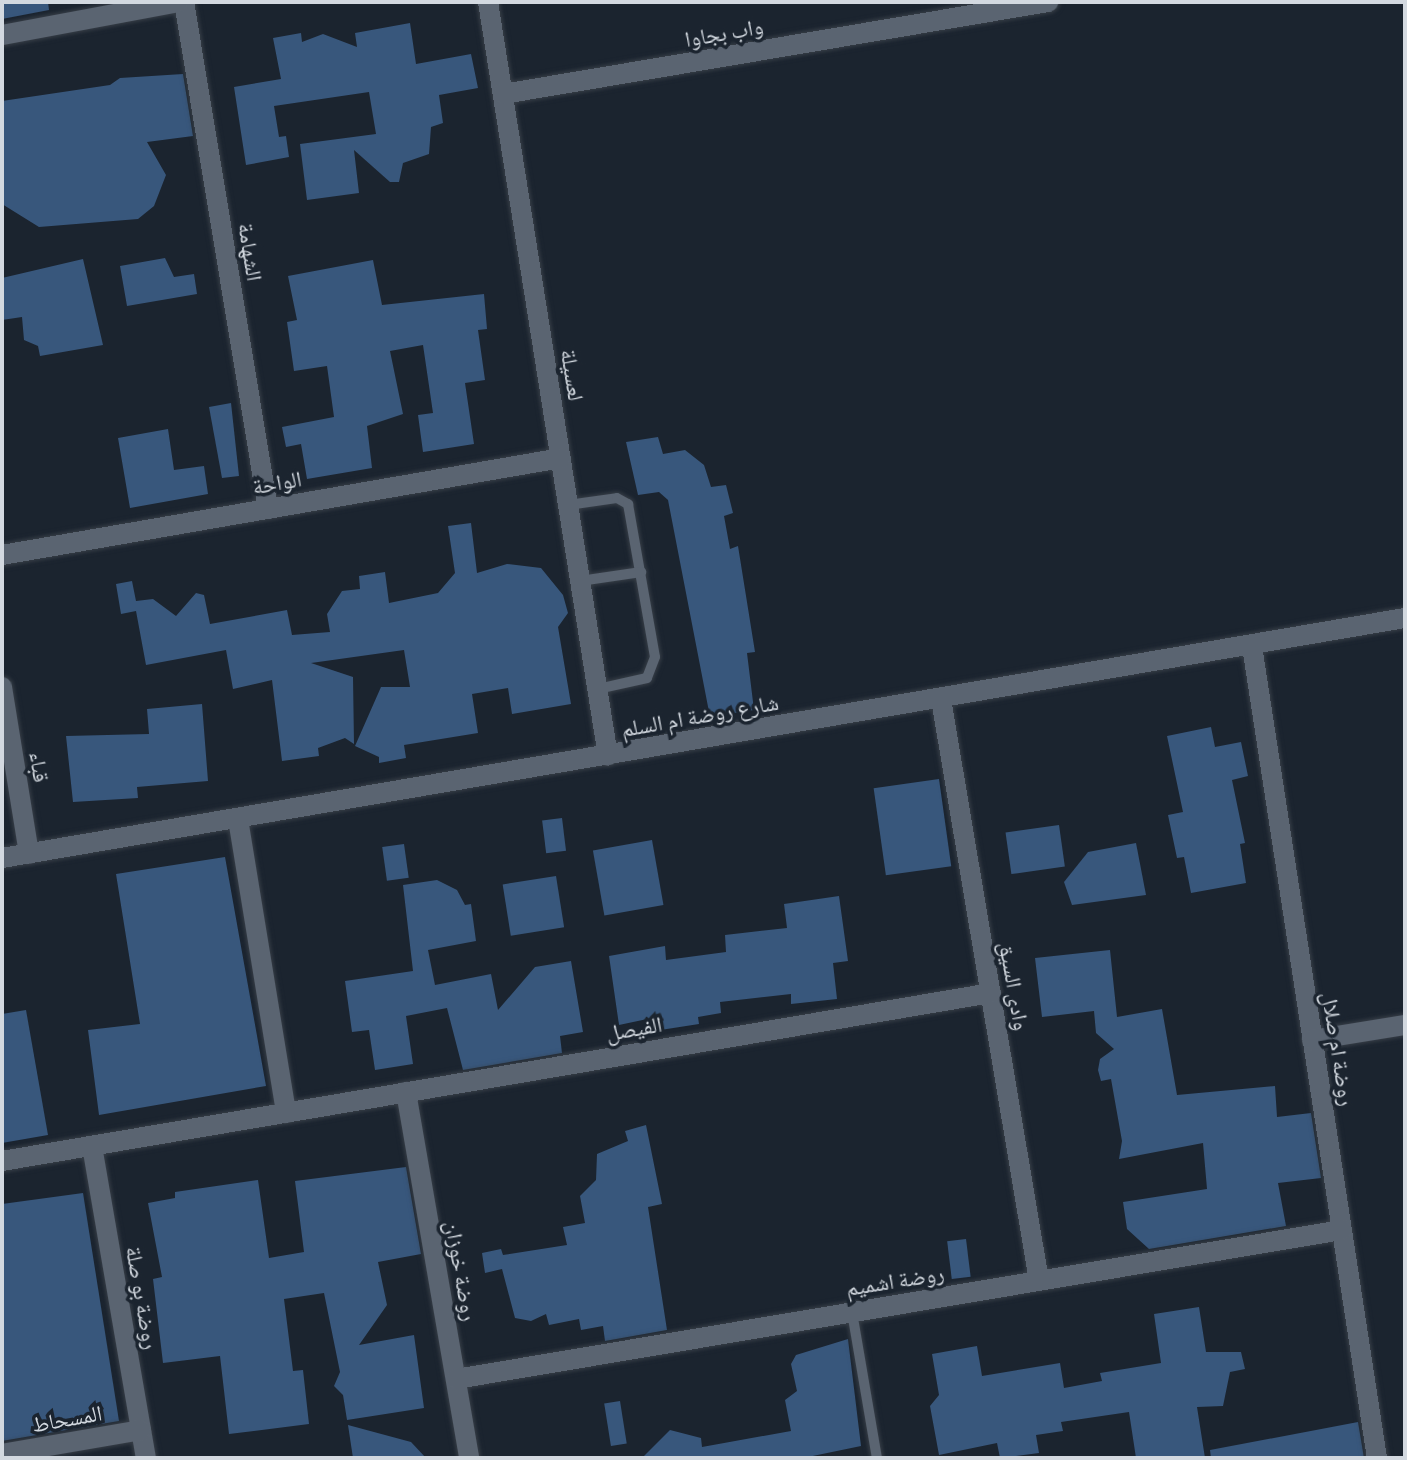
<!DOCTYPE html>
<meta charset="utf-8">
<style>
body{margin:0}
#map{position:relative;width:1407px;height:1460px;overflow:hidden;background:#1b242f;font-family:"PT Sans Narrow","Noto Naskh Arabic",sans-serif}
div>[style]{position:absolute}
.building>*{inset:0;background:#38577c;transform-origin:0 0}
.roads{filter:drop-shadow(0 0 2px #373e47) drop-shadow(0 0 2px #373e47)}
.service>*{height:10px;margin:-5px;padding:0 5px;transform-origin:5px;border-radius:5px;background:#5a6471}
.minor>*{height:20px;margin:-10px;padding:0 10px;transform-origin:10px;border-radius:10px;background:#5a6471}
span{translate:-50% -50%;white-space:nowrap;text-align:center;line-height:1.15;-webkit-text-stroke:7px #1b242f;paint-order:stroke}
.street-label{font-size:22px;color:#d3d9e0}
.frame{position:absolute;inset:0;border:4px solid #d3d9e0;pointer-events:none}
</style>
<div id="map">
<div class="building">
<i style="clip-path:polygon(2px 2px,48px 2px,49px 10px,2px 19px)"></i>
<i style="clip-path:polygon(410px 23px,416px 64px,471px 54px,478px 88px,439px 95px,443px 123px,431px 127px,429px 154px,403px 163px,399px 182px,390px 182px,354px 150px,359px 193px,307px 200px,300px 144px,376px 134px,369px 92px,274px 106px,279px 137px,286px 136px,289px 157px,246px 165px,234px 87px,281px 79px,273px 38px,301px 33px,302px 42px,323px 34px,357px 47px,355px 33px)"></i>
<i style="clip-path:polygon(183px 74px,193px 136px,147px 142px,166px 175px,154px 206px,138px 219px,39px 227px,2px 204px,2px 101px,110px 85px,120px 78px)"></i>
<i style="clip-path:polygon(165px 258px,174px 277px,194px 274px,197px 294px,127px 306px,120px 266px)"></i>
<i style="clip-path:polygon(83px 259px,103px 345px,40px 356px,38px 346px,24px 340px,22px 317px,2px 320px,2px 278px)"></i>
<i style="clip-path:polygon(373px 260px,382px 305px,484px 294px,487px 329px,478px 330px,485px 380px,465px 383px,474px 444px,423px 452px,418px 415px,433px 413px,423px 345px,390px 351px,403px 414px,367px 426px,372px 468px,307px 479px,301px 444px,286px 447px,282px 427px,334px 417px,327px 366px,294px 371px,287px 322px,297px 320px,288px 276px)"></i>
<i style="clip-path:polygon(231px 403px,239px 476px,222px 478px,209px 407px)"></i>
<i style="clip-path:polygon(168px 429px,174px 470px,204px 466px,208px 494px,130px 508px,118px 438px)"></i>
<i style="clip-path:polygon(658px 437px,663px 454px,685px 450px,704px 465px,711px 487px,726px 485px,733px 513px,724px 516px,730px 549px,738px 546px,755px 652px,747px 653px,754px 710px,710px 717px,668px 500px,659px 492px,638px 495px,626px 442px)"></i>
<i style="clip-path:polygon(471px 523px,477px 573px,507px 564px,541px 568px,563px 595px,568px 613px,558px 627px,571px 704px,512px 714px,508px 688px,472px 694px,478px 733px,404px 745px,406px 758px,379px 763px,379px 757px,355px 746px,381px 687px,410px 687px,404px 650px,311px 663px,353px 677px,354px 744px,345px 738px,318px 748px,319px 756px,282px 761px,272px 680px,233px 689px,226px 650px,146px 665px,136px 611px,121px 614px,116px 584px,132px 581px,136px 601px,153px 599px,176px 616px,196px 593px,204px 595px,210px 624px,287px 610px,292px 635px,330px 632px,327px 614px,342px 591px,360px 589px,359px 576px,385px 572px,389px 603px,438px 593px,455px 573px,448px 526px)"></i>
<i style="clip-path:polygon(202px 704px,208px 781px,137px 787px,138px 798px,73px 802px,66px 736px,149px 734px,147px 709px)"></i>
<i style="clip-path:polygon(1211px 727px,1215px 747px,1241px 742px,1248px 776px,1232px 780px,1245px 843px,1240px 844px,1246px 883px,1191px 893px,1184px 857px,1177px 858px,1168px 815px,1183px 812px,1167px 736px)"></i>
<i style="left:939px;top:779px;width:88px;height:66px;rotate:82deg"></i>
<i style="left:562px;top:818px;width:33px;height:20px;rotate:83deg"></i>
<i style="left:1059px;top:825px;width:42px;height:54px;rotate:82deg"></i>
<i style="left:652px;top:840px;width:66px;height:60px;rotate:80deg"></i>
<i style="clip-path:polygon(1136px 843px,1146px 895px,1072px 905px,1064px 882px,1088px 852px)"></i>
<i style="left:404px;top:844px;width:34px;height:22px;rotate:82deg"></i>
<i style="clip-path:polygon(225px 857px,266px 1086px,99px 1115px,88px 1030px,140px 1024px,116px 874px)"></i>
<i style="left:556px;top:876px;width:52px;height:54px;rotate:81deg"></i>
<i style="clip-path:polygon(437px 880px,457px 890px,465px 905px,471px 904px,476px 941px,428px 950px,435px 985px,491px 974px,498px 1010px,535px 967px,571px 961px,583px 1032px,560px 1036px,562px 1053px,463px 1070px,447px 1008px,406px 1016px,413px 1064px,375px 1070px,369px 1030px,352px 1032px,345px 981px,413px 971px,403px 885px)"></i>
<i style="clip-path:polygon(839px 896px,848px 961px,833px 963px,837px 999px,791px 1004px,791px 994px,720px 1002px,721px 1013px,698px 1017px,699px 1024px,654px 1031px,652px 1018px,619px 1025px,609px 956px,665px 946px,666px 960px,726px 952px,725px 935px,787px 928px,784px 904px)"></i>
<i style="clip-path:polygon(1110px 950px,1117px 1017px,1162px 1009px,1177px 1095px,1275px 1086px,1277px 1117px,1311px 1113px,1321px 1178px,1278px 1183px,1286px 1226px,1149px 1249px,1127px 1229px,1123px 1202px,1207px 1189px,1203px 1143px,1119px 1159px,1122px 1141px,1111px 1079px,1101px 1081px,1098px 1070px,1100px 1059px,1114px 1049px,1096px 1033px,1094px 1011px,1042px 1017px,1035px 958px)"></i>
<i style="clip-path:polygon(26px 1010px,48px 1135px,2px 1143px,2px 1014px)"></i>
<i style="clip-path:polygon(646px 1125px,662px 1204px,648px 1207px,667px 1330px,605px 1341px,603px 1326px,581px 1330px,579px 1319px,549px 1325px,546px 1314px,531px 1321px,515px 1318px,502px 1269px,485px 1273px,482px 1253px,501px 1249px,503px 1255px,567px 1245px,563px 1227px,585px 1223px,580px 1196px,596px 1180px,597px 1154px,628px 1141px,625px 1131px)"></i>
<i style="clip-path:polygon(406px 1167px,421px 1254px,378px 1262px,387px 1305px,359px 1345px,414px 1335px,424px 1408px,347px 1420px,343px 1395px,334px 1386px,340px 1372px,324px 1293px,284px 1299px,293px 1371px,303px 1370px,309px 1424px,229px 1434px,220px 1356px,163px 1363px,153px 1279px,162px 1277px,148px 1203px,175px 1198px,175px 1192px,258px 1180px,269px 1258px,304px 1252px,295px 1181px)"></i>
<i style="clip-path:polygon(83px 1193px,119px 1421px,2px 1441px,2px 1204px)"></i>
<i style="left:966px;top:1239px;width:38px;height:19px;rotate:83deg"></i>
<i style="clip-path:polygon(1199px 1307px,1206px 1352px,1241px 1352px,1245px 1369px,1230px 1372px,1223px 1406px,1197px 1407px,1205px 1458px,1136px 1458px,1129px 1412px,1061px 1422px,1063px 1431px,1036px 1435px,1039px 1453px,1000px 1458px,997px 1443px,939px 1455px,930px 1406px,939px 1395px,932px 1354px,977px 1346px,982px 1376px,1060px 1363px,1064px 1388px,1102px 1381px,1100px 1373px,1161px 1363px,1154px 1314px)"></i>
<i style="clip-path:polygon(848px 1339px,861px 1446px,803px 1458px,642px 1458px,670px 1430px,701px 1438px,702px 1447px,791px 1431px,785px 1400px,797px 1391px,791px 1364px,796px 1355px)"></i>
<i style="left:620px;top:1401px;width:43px;height:16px;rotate:81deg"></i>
<i style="clip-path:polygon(1358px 1422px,1364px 1458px,1211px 1458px,1210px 1450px)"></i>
<i style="clip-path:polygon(348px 1425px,411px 1442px,426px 1458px,353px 1458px)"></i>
</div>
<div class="roads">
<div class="service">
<i style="left:568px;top:505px;width:49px;rotate:-8.1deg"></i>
<i style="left:617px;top:498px;width:13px;rotate:29deg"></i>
<i style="left:628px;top:504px;width:155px;rotate:80deg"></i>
<i style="left:655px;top:657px;width:22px;rotate:111deg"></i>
<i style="left:647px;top:678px;width:50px;rotate:167.3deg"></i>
<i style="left:580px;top:581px;width:62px;rotate:-8.4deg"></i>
<i style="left:852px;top:1312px;width:148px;rotate:80.3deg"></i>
</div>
<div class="minor">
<i style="left:184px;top:2px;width:514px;rotate:80.59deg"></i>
<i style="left:488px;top:2px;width:763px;rotate:80.96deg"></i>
<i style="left:2px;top:35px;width:180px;rotate:-10.6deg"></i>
<i style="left:503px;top:94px;width:553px;rotate:-9.58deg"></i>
<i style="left:2px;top:555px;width:567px;rotate:-9.84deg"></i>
<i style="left:1252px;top:646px;width:822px;rotate:81.25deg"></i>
<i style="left:2px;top:687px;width:169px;rotate:80.8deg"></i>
<i style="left:941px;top:699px;width:590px;rotate:80.44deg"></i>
<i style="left:238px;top:819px;width:298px;rotate:80.7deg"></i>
<i style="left:2px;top:858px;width:1423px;rotate:-9.71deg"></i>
<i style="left:1312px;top:1040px;width:94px;rotate:-9.2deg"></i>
<i style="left:406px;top:1092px;width:371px;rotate:80.2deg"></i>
<i style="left:92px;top:1146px;width:317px;rotate:80.2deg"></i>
<i style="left:2px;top:1161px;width:1003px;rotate:-9.64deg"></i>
<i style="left:456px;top:1379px;width:898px;rotate:-9.55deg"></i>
<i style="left:2px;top:1454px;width:141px;rotate:-9.8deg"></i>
</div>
</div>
<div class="street-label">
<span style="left:724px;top:33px;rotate:-10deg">واب بجاوا</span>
<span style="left:250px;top:252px;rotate:81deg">الشهامة</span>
<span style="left:572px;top:375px;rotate:81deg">لعسيلة</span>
<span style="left:277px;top:483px;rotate:-10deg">الواحة</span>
<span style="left:700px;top:716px;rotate:-10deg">شارع روضة ام السلم</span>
<span style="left:39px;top:767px;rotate:81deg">قباء</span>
<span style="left:1014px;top:986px;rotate:80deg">وادى السيق</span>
<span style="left:634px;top:1029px;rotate:-10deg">الفيصل</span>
<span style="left:1338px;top:1049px;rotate:81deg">روضة ام صلال</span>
<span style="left:461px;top:1271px;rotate:80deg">روضة خوزان</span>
<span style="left:895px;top:1281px;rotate:-9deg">روضة اشميم</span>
<span style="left:142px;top:1298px;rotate:80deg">روضة بو صلة</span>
<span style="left:67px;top:1419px;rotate:-10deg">المسحاط</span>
</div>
<div class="frame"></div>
</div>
